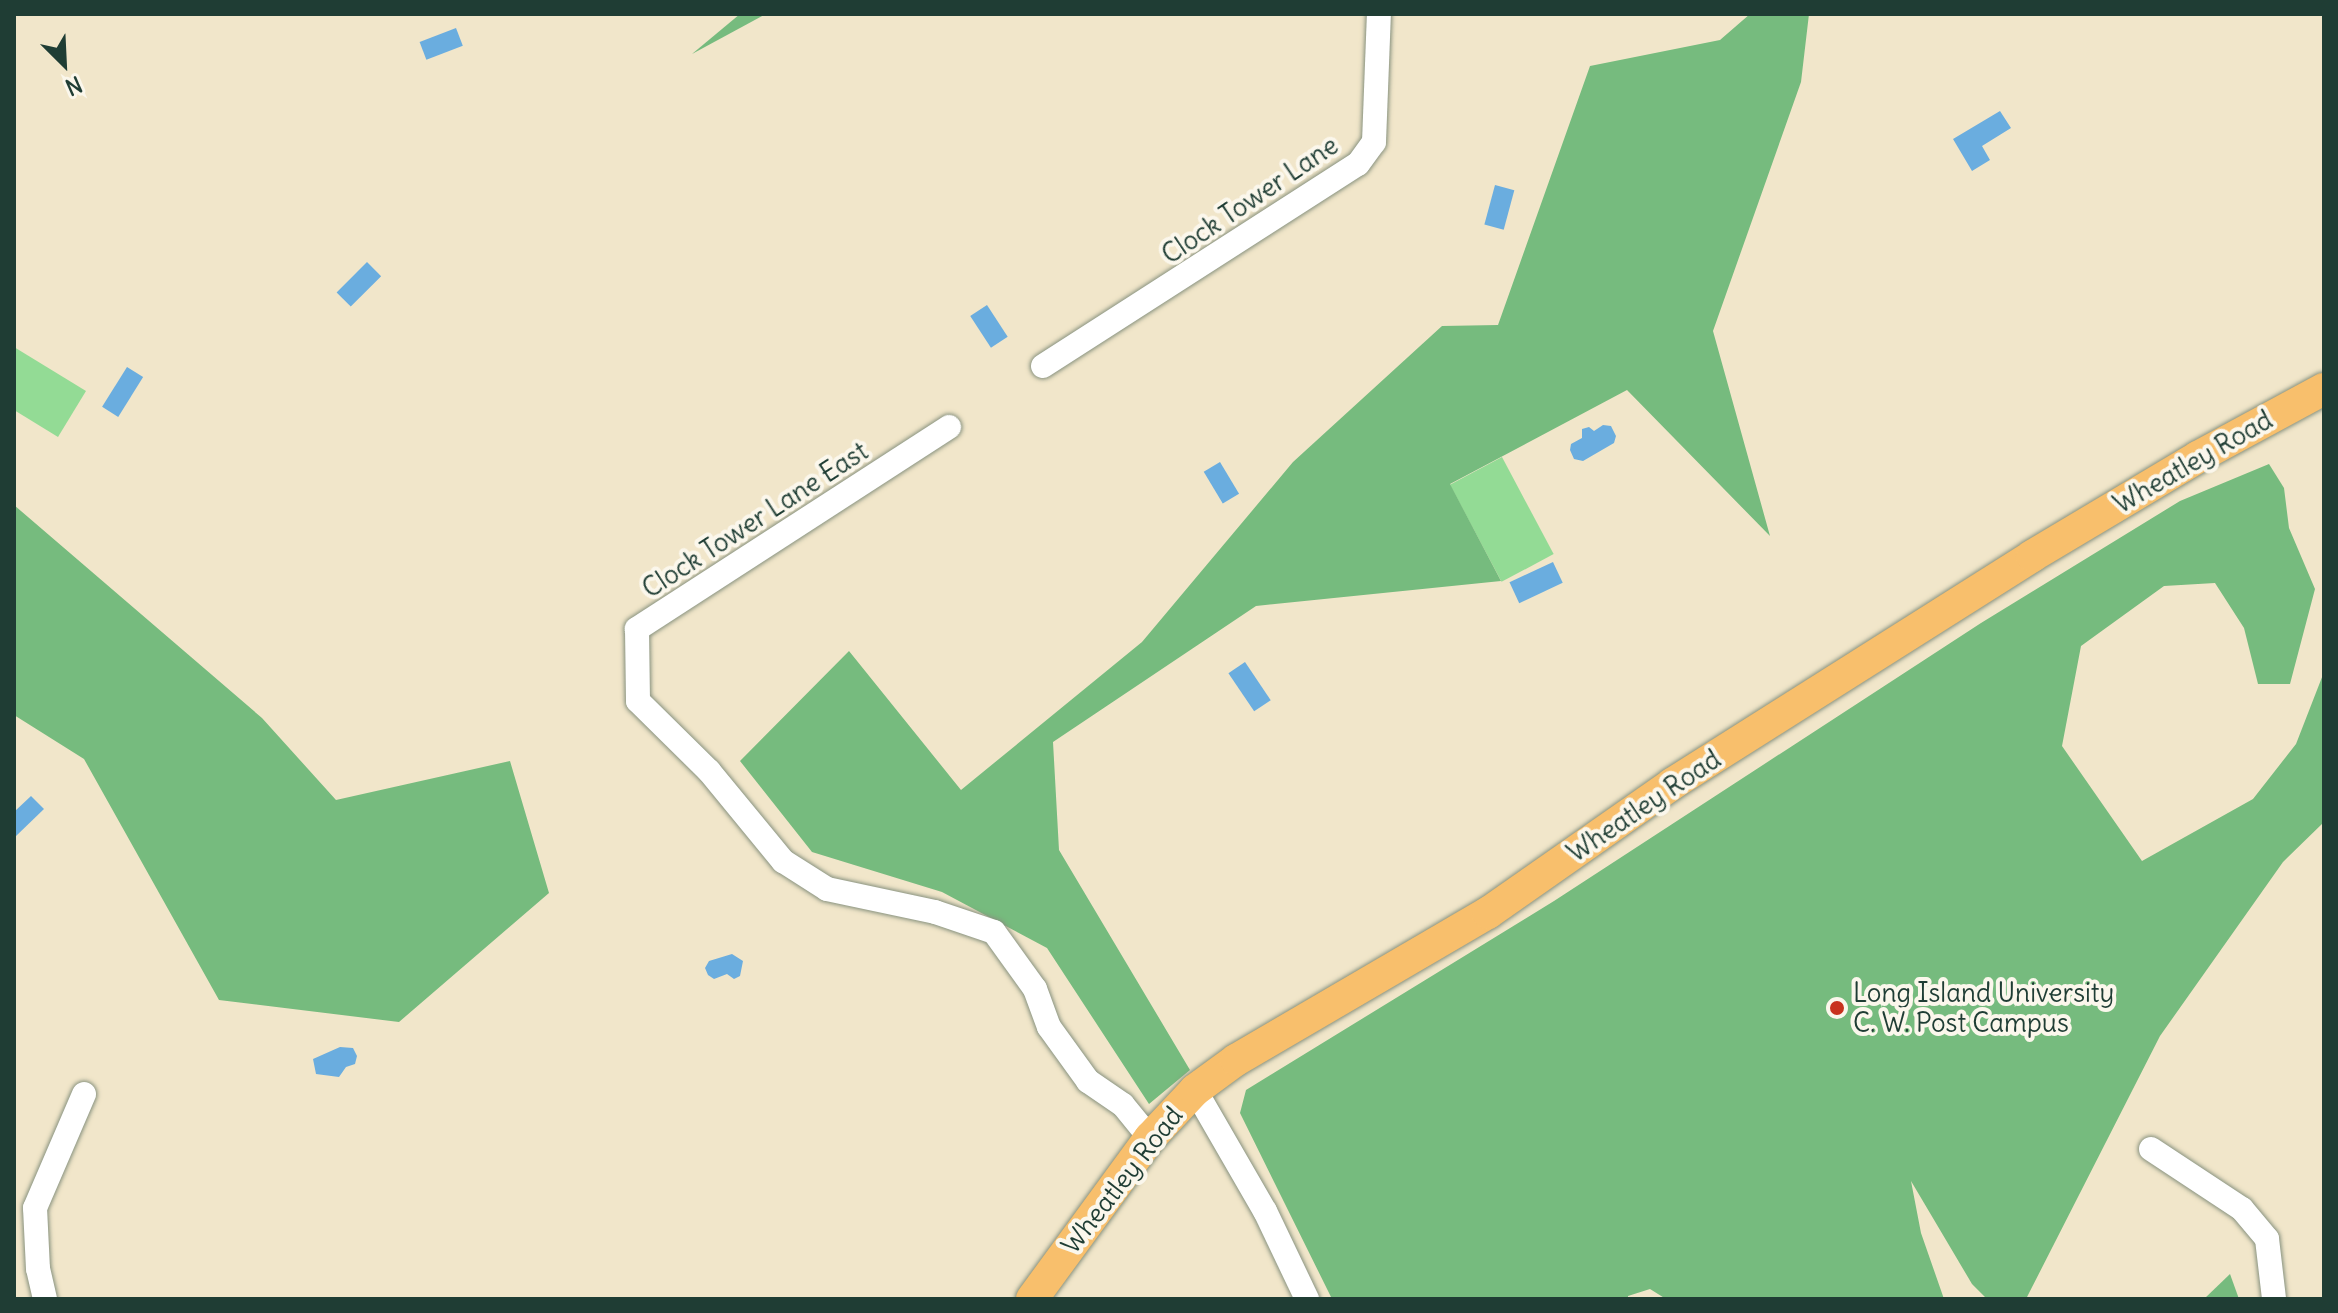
<!DOCTYPE html>
<style>
body{margin:0}
#map{position:relative;width:2338px;height:1313px;overflow:hidden;background:#f1e6ca;font-family:Delius,sans-serif}
div>[style]{position:absolute}
.green>*{inset:0;background:#93db95;transform-origin:0 0}
.forest>*{inset:0;background:#76bb7e}
.water>*{inset:0;background:#6aaddf;transform-origin:0 0}
.roads{filter:drop-shadow(0 0 2px #88927f) drop-shadow(0 0 2px #88927f)}
.minor>*{height:24px;margin:-12px;padding:0 12px;transform-origin:12px;border-radius:12px;background:#fff}
.major>*{height:32px;margin:-16px;padding:0 16px;transform-origin:16px;border-radius:16px;background:#f8bf6c}
.dots>*{width:22px;height:22px;translate:-50% -50%;box-sizing:border-box;border:4px solid #fbf7ec;border-radius:50%}
span{translate:-50% -50%;white-space:nowrap;text-align:center;line-height:1.15;-webkit-text-stroke:8px #fbf7ec;paint-order:stroke}
.street-label{font-size:26px;color:#1f3d34}
.poi-label{font-size:26px;color:#1f3d34}
.left{translate:0 -50%;text-align:left}
.frame{position:absolute;inset:0;border:16px solid #1f3d34;pointer-events:none}
.north{position:absolute;left:24px;top:24px;width:80px;height:80px;-webkit-text-stroke:6px #fbf7ec;paint-order:stroke;rotate:156deg;font-size:22px;font-weight:700;line-height:32px;text-align:center;color:#1f3d34}
.north::after{content:'';display:block;margin:auto;width:28px;height:36px;background:#1f3d34;clip-path:polygon(50% 0,100% 100%,50% 72%,0 100%)}
</style>
<div id="map">
<div class="green">
<i style="clip-path:polygon(14px 347px,86px 391px,58px 437px,14px 410px)"></i>
<i style="left:1502px;top:457px;width:110px;height:59px;rotate:62deg"></i>
</div>
<div class="forest">
<i style="clip-path:polygon(740px 14px,766px 14px,692px 54px)"></i>
<i style="clip-path:polygon(1750px 14px,1809px 14px,1801px 82px,1713px 331px,1770px 536px,1627px 390px,1450px 484px,1501px 581px,1256px 606px,1053px 742px,1059px 850px,1190px 1070px,1149px 1104px,1047px 948px,942px 892px,812px 852px,740px 761px,849px 651px,961px 790px,1142px 642px,1293px 462px,1442px 326px,1498px 325px,1590px 66px,1720px 40px)"></i>
<i style="clip-path:polygon(2269px 464px,2284px 488px,2289px 528px,2315px 589px,2290px 684px,2258px 684px,2244px 628px,2215px 583px,2164px 586px,2081px 646px,2062px 746px,2142px 861px,2253px 799px,2296px 744px,2324px 672px,2324px 822px,2283px 862px,2160px 1036px,2026px 1299px,1987px 1299px,1972px 1284px,1911px 1181px,1921px 1233px,1944px 1299px,1666px 1299px,1650px 1289px,1628px 1296px,1628px 1299px,1332px 1299px,1240px 1113px,1246px 1090px,1554px 901px,1981px 623px,2180px 501px)"></i>
<i style="clip-path:polygon(14px 505px,262px 718px,336px 800px,510px 761px,549px 893px,399px 1022px,219px 1000px,84px 759px,14px 715px)"></i>
<i style="clip-path:polygon(2230px 1274px,2239px 1299px,2204px 1299px)"></i>
</div>
<div class="water">
<i style="left:456px;top:28px;width:19px;height:39px;rotate:69deg"></i>
<i style="clip-path:polygon(2000px 111px,2011px 128px,1982px 146px,1990px 160px,1972px 171px,1953px 139px)"></i>
<i style="left:1495px;top:185px;width:20px;height:41px;rotate:15deg"></i>
<i style="left:367px;top:262px;width:20px;height:43px;rotate:45deg"></i>
<i style="left:987px;top:305px;width:38px;height:20px;rotate:57deg"></i>
<i style="left:127px;top:367px;width:19px;height:47px;rotate:32deg"></i>
<i style="clip-path:polygon(1603px 425px,1611px 426px,1616px 436px,1614px 443px,1583px 461px,1574px 459px,1570px 450px,1571px 444px,1582px 438px,1582px 429px,1589px 427px,1594px 431px)"></i>
<i style="left:1220px;top:462px;width:37px;height:19px;rotate:59deg"></i>
<i style="left:1553px;top:562px;width:23px;height:48px;rotate:65deg"></i>
<i style="left:1245px;top:662px;width:46px;height:20px;rotate:56deg"></i>
<i style="clip-path:polygon(31px 796px,44px 809px,15px 837px,14px 812px)"></i>
<i style="clip-path:polygon(732px 954px,743px 961px,740px 976px,734px 979px,727px 974px,714px 979px,708px 975px,705px 968px,709px 961px)"></i>
<i style="clip-path:polygon(340px 1047px,353px 1048px,357px 1056px,355px 1064px,346px 1067px,339px 1077px,316px 1074px,313px 1059px)"></i>
</div>
<div class="roads">
<div class="minor">
<i style="left:1043px;top:366px;width:374px;rotate:-32.7deg"></i>
<i style="left:1358px;top:164px;width:27px;rotate:-54deg"></i>
<i style="left:1374px;top:142px;width:128px;rotate:-87.8deg"></i>
<i style="left:949px;top:427px;width:372px;rotate:147.1deg"></i>
<i style="left:637px;top:629px;width:72px;rotate:89.2deg"></i>
<i style="left:638px;top:701px;width:100px;rotate:44.6deg"></i>
<i style="left:709px;top:771px;width:117px;rotate:50.6deg"></i>
<i style="left:783px;top:861px;width:52px;rotate:32.5deg"></i>
<i style="left:827px;top:889px;width:110px;rotate:12deg"></i>
<i style="left:935px;top:912px;width:62px;rotate:18.7deg"></i>
<i style="left:994px;top:932px;width:70px;rotate:54.3deg"></i>
<i style="left:1035px;top:989px;width:40px;rotate:69.8deg"></i>
<i style="left:1049px;top:1027px;width:67px;rotate:54.2deg"></i>
<i style="left:1088px;top:1081px;width:42px;rotate:34.4deg"></i>
<i style="left:1123px;top:1105px;width:43px;rotate:50.7deg"></i>
<i style="left:1195px;top:1090px;width:140px;rotate:60deg"></i>
<i style="left:1265px;top:1211px;width:98px;rotate:64.5deg"></i>
<i style="left:2151px;top:1149px;width:109px;rotate:33.4deg"></i>
<i style="left:2242px;top:1209px;width:39px;rotate:50deg"></i>
<i style="left:2267px;top:1239px;width:60px;rotate:83.3deg"></i>
<i style="left:45px;top:1299px;width:31px;rotate:-103deg"></i>
<i style="left:38px;top:1269px;width:61px;rotate:-92.8deg"></i>
<i style="left:35px;top:1208px;width:124px;rotate:-66.7deg"></i>
</div>
<div class="major">
<i style="left:1032px;top:1299px;width:200px;rotate:-53.8deg"></i>
<i style="left:1150px;top:1138px;width:66px;rotate:-46.8deg"></i>
<i style="left:1195px;top:1090px;width:51px;rotate:-36.2deg"></i>
<i style="left:1236px;top:1060px;width:292px;rotate:-30.3deg"></i>
<i style="left:1488px;top:913px;width:225px;rotate:-35deg"></i>
<i style="left:1672px;top:784px;width:426px;rotate:-32.3deg"></i>
<i style="left:2032px;top:556px;width:193px;rotate:-30.8deg"></i>
<i style="left:2198px;top:457px;width:143px;rotate:-28.4deg"></i>
</div>
</div>
<div class="dots">
<i style="left:1837px;top:1008px;background:#c8321e"></i>
</div>
<div class="street-label">
<span style="left:1250px;top:200px;rotate:-34deg">Clock Tower Lane</span>
<span style="left:2193px;top:462px;rotate:-30deg">Wheatley Road</span>
<span style="left:755px;top:520px;rotate:-33deg">Clock Tower Lane East</span>
<span style="left:1644px;top:806px;rotate:-34deg">Wheatley Road</span>
<span style="left:1122px;top:1180px;rotate:-52deg">Wheatley Road</span>
</div>
<div class="poi-label">
<span class="left" style="left:1853px;top:1008px">Long Island University<br>C. W. Post Campus</span>
</div>
<div class="frame"></div>
<div class="north">N</div>
</div>
